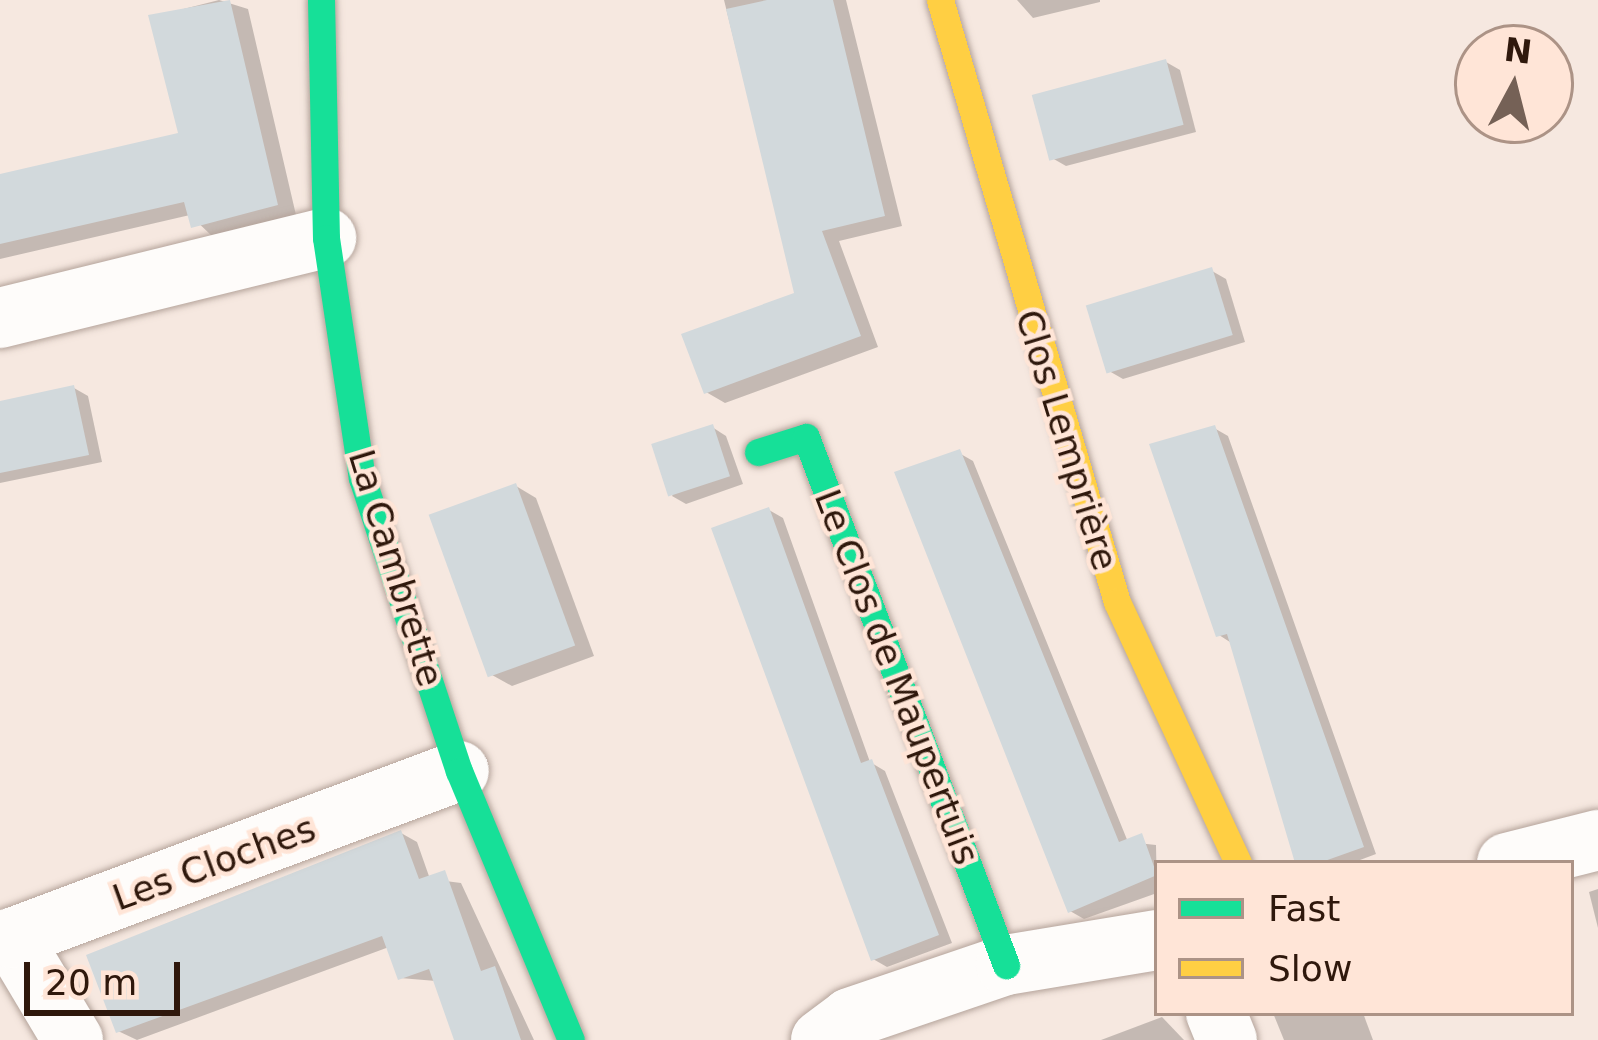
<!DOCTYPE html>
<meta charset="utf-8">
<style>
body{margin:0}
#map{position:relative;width:1598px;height:1040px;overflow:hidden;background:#f6e8e0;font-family:"DejaVu Sans",sans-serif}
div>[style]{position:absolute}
.shadow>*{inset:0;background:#0003}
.building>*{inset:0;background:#d2d9dc;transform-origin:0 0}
.roads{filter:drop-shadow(0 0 3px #b5a49b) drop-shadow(0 0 3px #b5a49b)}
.street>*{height:60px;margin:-30px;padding:0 30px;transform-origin:30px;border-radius:30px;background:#fefcfa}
.fast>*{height:27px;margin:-13.5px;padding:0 13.5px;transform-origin:13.5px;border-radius:13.5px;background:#16e098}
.slow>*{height:27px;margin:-13.5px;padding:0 13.5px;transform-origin:13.5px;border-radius:13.5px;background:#ffcf43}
span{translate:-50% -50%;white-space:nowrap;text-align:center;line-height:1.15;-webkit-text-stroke:9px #ffe5d7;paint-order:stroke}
.street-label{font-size:36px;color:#2f180c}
.legend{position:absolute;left:1154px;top:860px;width:420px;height:156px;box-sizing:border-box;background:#ffe5d7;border:3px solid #ac9386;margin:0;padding:15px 21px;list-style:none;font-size:36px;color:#2f180c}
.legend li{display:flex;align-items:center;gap:24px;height:60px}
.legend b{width:60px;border:3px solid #ac9386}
.north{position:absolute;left:1454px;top:24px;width:120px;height:120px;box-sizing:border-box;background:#ffe5d7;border:3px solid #ac9386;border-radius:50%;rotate:7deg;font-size:33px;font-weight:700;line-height:48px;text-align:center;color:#2f180c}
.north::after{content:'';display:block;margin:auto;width:42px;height:54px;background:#756156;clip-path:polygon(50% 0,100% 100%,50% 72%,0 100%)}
.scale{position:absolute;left:24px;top:962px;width:156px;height:54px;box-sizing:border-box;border:6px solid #2f180c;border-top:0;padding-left:15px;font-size:36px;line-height:42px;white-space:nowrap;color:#2f180c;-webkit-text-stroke:9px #ffe5d7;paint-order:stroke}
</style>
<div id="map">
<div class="shadow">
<i style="clip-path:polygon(219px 0,248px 9px,296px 215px,213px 237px,190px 215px,0 259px,0 177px,181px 135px,152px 17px)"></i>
<i style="clip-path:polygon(724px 0,846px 0,902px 226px,839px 241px,878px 347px,725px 403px,706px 392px,797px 295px)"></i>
<i style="clip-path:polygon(1017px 0,1100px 0,1100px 2px,1033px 18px)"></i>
<i style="clip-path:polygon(1166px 62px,1180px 70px,1196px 132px,1066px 166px,1052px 158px)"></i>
<i style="clip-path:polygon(1212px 271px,1226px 279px,1245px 342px,1123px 379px,1109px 371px)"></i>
<i style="clip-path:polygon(74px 388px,88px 396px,102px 462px,0 483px,0 404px)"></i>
<i style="clip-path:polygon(712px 427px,726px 436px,743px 484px,686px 504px,672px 496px)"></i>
<i style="clip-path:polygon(1214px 428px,1228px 436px,1376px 854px,1352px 863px,1298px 863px,1233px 644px,1219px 635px)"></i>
<i style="clip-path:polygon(959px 453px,973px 461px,1128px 842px,1156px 845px,1157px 893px,1084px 919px,1070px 911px)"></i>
<i style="clip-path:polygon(516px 486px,536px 498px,594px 656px,512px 686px,492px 675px)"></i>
<i style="clip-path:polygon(769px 510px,783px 518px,870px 762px,885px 771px,952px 943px,887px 967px,873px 959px)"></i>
<i style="clip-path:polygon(401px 833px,417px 842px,430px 879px,461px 883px,534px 1040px,457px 1040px,436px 981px,400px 978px,389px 947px,137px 1040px,118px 1031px)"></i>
<i style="clip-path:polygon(1598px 889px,1598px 928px,1589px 892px)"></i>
<i style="clip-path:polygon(1273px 1013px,1363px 1013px,1373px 1040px,1284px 1040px)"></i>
<i style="clip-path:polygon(1162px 1017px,1184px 1040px,1101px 1040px)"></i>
</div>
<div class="building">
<i style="clip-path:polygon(230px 0,278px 205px,191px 228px,184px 202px,0 244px,0 174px,178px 133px,148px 15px)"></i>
<i style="clip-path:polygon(767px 0,833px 0,885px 216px,822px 231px,861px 336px,704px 394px,681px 334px,794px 293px,726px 9px)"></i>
<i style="left:1166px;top:59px;width:68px;height:139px;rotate:75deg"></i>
<i style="left:1212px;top:267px;width:71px;height:132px;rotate:73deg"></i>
<i style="clip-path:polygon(74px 385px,89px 455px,0 473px,0 401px)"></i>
<i style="left:713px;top:424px;width:55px;height:65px;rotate:72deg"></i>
<i style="clip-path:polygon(1215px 425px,1364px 847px,1319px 863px,1295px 863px,1227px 634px,1216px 637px,1149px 444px)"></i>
<i style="clip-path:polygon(960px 449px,1119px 842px,1142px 833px,1157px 875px,1068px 913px,894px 472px)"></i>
<i style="left:516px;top:483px;width:173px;height:93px;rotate:70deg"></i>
<i style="clip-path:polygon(769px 507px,861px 763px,872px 759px,939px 935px,871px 961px,711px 528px)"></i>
<i style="clip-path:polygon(401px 830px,419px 879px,445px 870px,481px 971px,495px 966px,521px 1040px,454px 1040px,429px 969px,398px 980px,382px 936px,116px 1033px,86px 955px)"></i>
</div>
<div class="roads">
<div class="street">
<i style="left:0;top:318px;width:336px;rotate:-13.8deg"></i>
<i style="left:1507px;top:863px;width:94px;rotate:-14.2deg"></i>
<i style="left:1216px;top:1013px;width:29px;rotate:68deg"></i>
<i style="left:73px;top:1040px;width:119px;rotate:-120.9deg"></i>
<i style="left:12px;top:938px;width:477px;rotate:-20.5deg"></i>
<i style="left:821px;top:1040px;width:36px;rotate:-37deg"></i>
<i style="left:850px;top:1018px;width:165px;rotate:-18.8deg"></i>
<i style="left:1006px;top:965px;width:153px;rotate:-9.4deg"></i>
</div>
<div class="fast">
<i style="left:321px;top:0;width:238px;rotate:88.8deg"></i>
<i style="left:326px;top:238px;width:243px;rotate:81.5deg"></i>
<i style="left:362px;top:478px;width:309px;rotate:71.7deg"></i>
<i style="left:459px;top:771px;width:291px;rotate:67.4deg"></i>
<i style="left:758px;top:452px;width:50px;rotate:-17.4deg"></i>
<i style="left:806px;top:437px;width:565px;rotate:69.25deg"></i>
</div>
<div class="slow">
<i style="left:940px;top:0;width:627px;rotate:73.62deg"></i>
<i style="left:1117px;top:602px;width:288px;rotate:65.1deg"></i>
</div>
</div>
<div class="street-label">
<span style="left:1067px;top:440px;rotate:73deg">Clos Lemprière</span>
<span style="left:396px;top:568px;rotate:73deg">La Cambrette</span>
<span style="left:897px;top:677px;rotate:69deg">Le Clos de Maupertuis</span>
<span style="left:214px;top:863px;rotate:-20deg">Les Cloches</span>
</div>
<ul class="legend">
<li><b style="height:15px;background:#16e098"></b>Fast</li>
<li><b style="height:15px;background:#ffcf43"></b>Slow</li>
</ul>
<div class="north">N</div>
<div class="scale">20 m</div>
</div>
